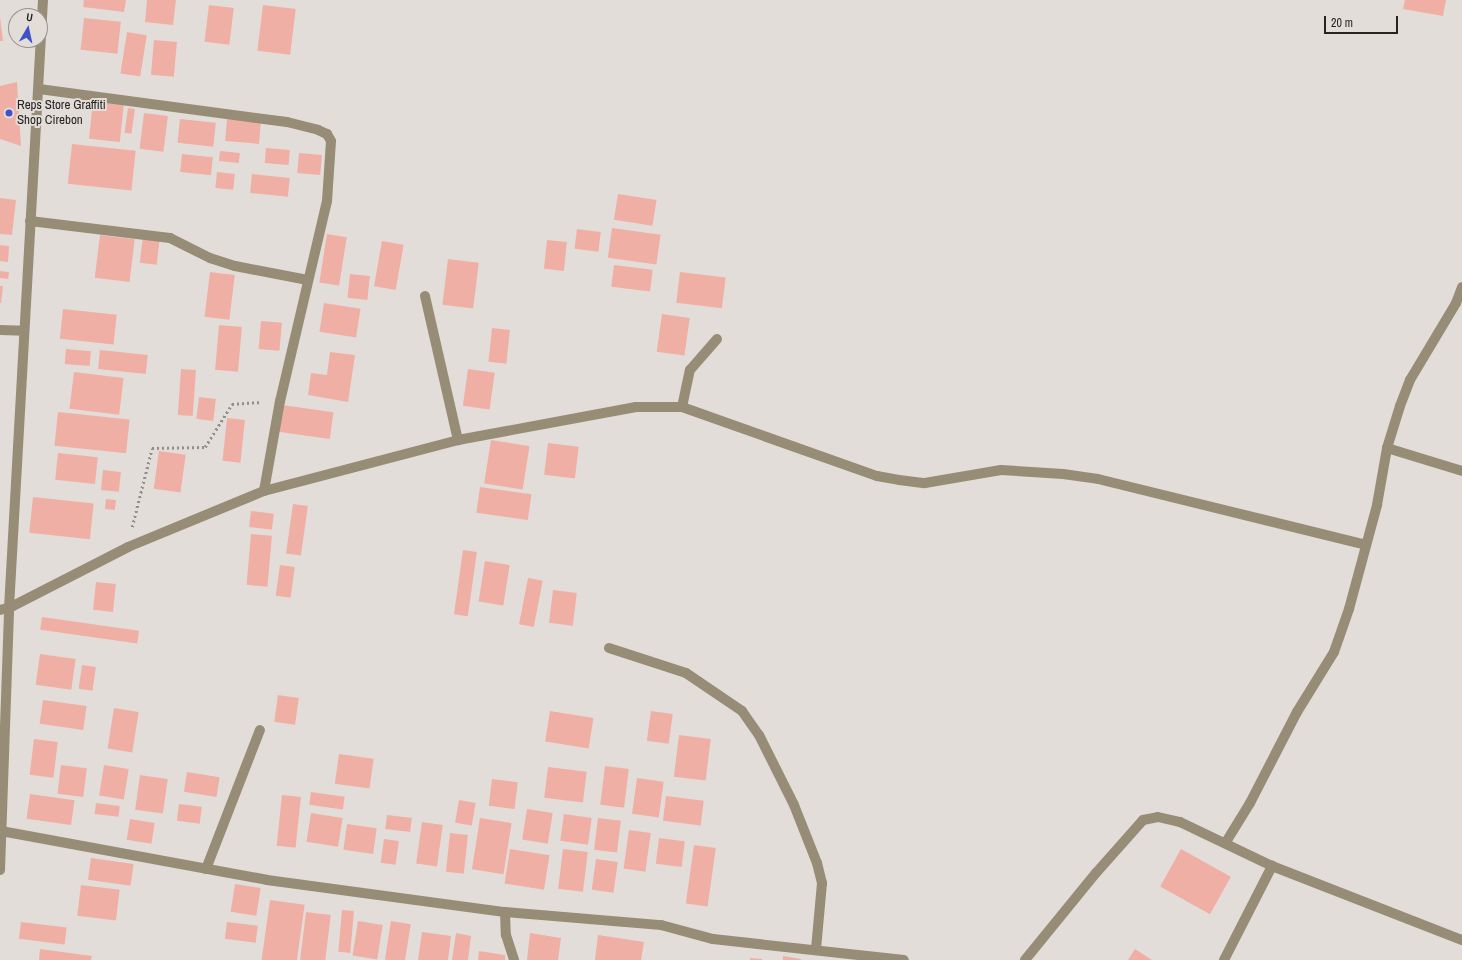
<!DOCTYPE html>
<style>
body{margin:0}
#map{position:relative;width:1462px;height:960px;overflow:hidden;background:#e3ddd9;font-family:"Archivo Narrow",sans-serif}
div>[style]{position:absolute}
.building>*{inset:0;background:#f0afa5;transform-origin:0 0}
.path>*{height:2.5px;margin-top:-1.25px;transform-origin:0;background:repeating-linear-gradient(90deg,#928e8b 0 2px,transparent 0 5px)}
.service>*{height:10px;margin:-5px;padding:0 5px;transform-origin:5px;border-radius:5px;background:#978d76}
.minor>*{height:10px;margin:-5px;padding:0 5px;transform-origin:5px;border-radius:5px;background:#978d76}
.dots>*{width:11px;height:11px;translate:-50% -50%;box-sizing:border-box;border:2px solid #e3ddd9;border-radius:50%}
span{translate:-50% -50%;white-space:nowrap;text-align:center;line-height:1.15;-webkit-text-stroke:4px #e3ddd9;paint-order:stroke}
.poi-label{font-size:13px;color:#262423}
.left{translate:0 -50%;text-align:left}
.north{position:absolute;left:8px;top:8px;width:40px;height:40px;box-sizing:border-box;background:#e3ddd9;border:1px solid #979390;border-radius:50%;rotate:9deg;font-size:11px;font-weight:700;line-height:16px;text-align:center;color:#262423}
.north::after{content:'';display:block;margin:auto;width:14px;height:18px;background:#4252c6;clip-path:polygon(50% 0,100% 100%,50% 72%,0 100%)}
.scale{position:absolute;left:1324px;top:16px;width:74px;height:18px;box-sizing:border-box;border:2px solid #262423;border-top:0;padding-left:5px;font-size:12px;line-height:14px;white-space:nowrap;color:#262423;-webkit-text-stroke:3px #e3ddd9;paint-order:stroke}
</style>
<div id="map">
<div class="building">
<i style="clip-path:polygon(84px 0,126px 0,124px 12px,83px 7px)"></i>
<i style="clip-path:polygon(147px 0,176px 0,173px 25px,145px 22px)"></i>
<i style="clip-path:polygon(1405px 0,1446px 0,1443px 16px,1403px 9px)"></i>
<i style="left:209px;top:5px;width:25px;height:37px;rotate:7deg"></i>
<i style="left:263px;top:5px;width:33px;height:46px;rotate:7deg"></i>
<i style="clip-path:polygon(0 17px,3px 41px,0 41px)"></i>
<i style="left:84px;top:18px;width:37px;height:32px;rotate:6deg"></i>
<i style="left:127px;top:32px;width:20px;height:42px;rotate:9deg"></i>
<i style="left:154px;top:40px;width:23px;height:35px;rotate:5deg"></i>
<i style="clip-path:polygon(17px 82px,21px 146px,0 139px,0 86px)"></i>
<i style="left:93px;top:101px;width:31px;height:38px;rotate:6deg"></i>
<i style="left:128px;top:108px;width:7px;height:25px;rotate:8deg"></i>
<i style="left:144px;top:113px;width:24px;height:36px;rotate:7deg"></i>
<i style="left:180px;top:119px;width:36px;height:24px;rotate:6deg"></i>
<i style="left:227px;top:119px;width:34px;height:22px;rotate:5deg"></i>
<i style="left:72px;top:144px;width:64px;height:40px;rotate:6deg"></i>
<i style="left:266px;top:148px;width:24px;height:15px;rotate:5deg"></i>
<i style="left:220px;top:151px;width:20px;height:10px;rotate:6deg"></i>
<i style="left:299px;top:153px;width:23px;height:20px;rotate:5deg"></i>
<i style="left:182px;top:154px;width:31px;height:18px;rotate:6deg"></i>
<i style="left:217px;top:172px;width:18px;height:16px;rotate:6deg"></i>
<i style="left:252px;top:174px;width:38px;height:19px;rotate:6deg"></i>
<i style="left:618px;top:194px;width:39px;height:26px;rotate:9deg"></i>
<i style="clip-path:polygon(0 198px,16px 200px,12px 235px,0 234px)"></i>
<i style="left:612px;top:228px;width:49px;height:30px;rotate:8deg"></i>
<i style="left:577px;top:229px;width:24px;height:20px;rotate:7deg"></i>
<i style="left:327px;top:234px;width:20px;height:49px;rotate:9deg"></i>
<i style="left:100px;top:235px;width:35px;height:43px;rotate:7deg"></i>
<i style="left:143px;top:236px;width:17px;height:27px;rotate:7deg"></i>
<i style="left:547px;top:240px;width:20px;height:29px;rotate:6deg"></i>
<i style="left:382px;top:241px;width:22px;height:46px;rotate:10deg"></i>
<i style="clip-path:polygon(0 245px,9px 246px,8px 262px,0 261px)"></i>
<i style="left:448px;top:259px;width:31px;height:46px;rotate:7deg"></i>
<i style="left:614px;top:265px;width:39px;height:22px;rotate:7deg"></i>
<i style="left:0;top:271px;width:9px;height:7px;rotate:6deg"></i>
<i style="left:210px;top:272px;width:25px;height:45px;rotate:7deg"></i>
<i style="left:680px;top:272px;width:46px;height:31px;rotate:7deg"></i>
<i style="left:350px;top:274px;width:20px;height:24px;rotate:6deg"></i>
<i style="clip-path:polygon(0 286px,3px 286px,1px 303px,0 303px)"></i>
<i style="left:324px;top:303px;width:37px;height:29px;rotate:9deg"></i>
<i style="left:63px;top:309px;width:54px;height:30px;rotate:6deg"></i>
<i style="left:662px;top:314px;width:28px;height:38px;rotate:8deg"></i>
<i style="left:261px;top:321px;width:21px;height:28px;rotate:5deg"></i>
<i style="left:219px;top:325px;width:23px;height:45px;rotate:5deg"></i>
<i style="left:492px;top:328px;width:18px;height:34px;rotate:6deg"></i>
<i style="left:66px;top:349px;width:25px;height:15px;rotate:5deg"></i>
<i style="left:100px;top:350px;width:48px;height:19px;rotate:6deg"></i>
<i style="clip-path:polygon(330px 352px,355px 355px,348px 402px,308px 395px,311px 373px,327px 375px)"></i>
<i style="left:181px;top:369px;width:15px;height:46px;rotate:4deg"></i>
<i style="left:468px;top:369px;width:27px;height:37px;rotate:8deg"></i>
<i style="left:74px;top:372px;width:50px;height:37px;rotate:7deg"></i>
<i style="left:199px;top:397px;width:17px;height:22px;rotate:7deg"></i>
<i style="left:282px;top:405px;width:52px;height:27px;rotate:8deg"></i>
<i style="left:58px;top:412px;width:72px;height:34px;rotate:6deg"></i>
<i style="left:227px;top:418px;width:18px;height:43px;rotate:6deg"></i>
<i style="left:491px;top:440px;width:39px;height:44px;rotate:9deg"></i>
<i style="left:548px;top:443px;width:31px;height:32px;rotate:7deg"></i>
<i style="left:159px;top:451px;width:27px;height:38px;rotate:8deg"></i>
<i style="left:58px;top:453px;width:40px;height:27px;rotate:6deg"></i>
<i style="left:103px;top:470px;width:18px;height:20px;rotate:6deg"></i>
<i style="left:480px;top:487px;width:52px;height:26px;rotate:8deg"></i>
<i style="left:33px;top:497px;width:61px;height:36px;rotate:6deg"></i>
<i style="left:106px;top:499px;width:10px;height:10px;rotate:6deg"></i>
<i style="left:293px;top:504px;width:15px;height:50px;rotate:8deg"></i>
<i style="left:251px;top:511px;width:23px;height:16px;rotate:7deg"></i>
<i style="left:251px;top:534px;width:21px;height:51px;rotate:5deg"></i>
<i style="left:463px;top:550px;width:14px;height:65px;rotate:8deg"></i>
<i style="left:485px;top:561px;width:25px;height:41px;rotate:9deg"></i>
<i style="left:280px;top:565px;width:15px;height:31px;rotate:8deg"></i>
<i style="left:528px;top:578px;width:15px;height:47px;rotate:11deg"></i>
<i style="left:96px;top:582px;width:20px;height:28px;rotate:6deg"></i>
<i style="left:553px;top:590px;width:24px;height:33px;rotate:7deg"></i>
<i style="left:42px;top:617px;width:98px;height:13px;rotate:8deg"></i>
<i style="left:40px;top:654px;width:36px;height:31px;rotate:8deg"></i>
<i style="left:82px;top:665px;width:14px;height:24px;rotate:8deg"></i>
<i style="left:278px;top:695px;width:21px;height:27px;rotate:8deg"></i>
<i style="left:43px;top:700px;width:44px;height:24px;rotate:8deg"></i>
<i style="left:114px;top:708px;width:25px;height:41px;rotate:9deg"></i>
<i style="left:550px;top:711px;width:44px;height:31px;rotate:9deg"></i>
<i style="left:651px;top:711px;width:22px;height:30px;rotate:8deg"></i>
<i style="left:679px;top:735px;width:32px;height:42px;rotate:7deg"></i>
<i style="left:34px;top:739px;width:24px;height:36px;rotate:7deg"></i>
<i style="left:339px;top:754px;width:35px;height:30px;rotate:8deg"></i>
<i style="left:61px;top:765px;width:26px;height:29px;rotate:7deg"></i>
<i style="left:104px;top:765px;width:25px;height:31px;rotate:9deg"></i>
<i style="left:605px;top:766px;width:24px;height:39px;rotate:7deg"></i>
<i style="left:548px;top:767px;width:39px;height:31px;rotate:7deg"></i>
<i style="left:187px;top:772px;width:33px;height:20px;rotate:9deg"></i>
<i style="left:140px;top:775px;width:28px;height:35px;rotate:8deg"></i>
<i style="left:637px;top:778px;width:27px;height:36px;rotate:8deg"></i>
<i style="left:492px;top:779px;width:26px;height:27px;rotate:7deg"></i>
<i style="left:311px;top:792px;width:34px;height:13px;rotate:8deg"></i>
<i style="left:30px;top:794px;width:45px;height:25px;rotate:8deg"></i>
<i style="left:282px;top:795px;width:19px;height:51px;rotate:6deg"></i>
<i style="left:666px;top:796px;width:38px;height:25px;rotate:7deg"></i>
<i style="left:459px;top:800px;width:17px;height:23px;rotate:10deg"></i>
<i style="left:96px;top:803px;width:24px;height:11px;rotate:7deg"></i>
<i style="left:179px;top:804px;width:23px;height:17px;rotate:7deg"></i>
<i style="left:527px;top:809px;width:26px;height:31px;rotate:9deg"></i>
<i style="left:311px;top:813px;width:32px;height:29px;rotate:9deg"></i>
<i style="left:564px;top:814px;width:28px;height:27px;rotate:8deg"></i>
<i style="left:387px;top:815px;width:25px;height:14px;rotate:7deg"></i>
<i style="left:480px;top:818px;width:32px;height:52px;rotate:9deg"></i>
<i style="left:598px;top:818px;width:23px;height:32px;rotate:7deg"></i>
<i style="left:130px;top:819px;width:25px;height:21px;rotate:9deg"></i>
<i style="left:422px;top:822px;width:21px;height:42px;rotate:8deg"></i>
<i style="left:347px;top:824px;width:30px;height:26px;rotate:8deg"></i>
<i style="left:629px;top:830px;width:22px;height:39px;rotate:8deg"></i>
<i style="left:450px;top:833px;width:18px;height:39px;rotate:6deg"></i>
<i style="left:659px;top:838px;width:26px;height:26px;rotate:7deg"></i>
<i style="left:384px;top:839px;width:15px;height:24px;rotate:8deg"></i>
<i style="left:694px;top:845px;width:22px;height:59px;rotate:8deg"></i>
<i style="left:510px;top:849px;width:40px;height:35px;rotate:9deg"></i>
<i style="left:563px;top:849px;width:25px;height:40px;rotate:7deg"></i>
<i style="left:1181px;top:849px;width:57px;height:43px;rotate:29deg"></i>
<i style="left:91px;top:858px;width:43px;height:22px;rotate:8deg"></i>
<i style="left:596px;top:859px;width:22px;height:31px;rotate:8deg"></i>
<i style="left:235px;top:884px;width:26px;height:28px;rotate:9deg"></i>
<i style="left:81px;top:885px;width:39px;height:31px;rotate:7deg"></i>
<i style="left:270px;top:900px;width:35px;height:61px;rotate:8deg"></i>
<i style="left:342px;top:910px;width:12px;height:42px;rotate:5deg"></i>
<i style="left:306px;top:912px;width:25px;height:48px;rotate:7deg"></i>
<i style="left:358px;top:921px;width:25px;height:35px;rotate:9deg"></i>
<i style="left:391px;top:921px;width:20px;height:39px;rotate:9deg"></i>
<i style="left:21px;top:922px;width:46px;height:17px;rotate:7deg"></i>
<i style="left:227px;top:922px;width:31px;height:17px;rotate:7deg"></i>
<i style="clip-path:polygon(422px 932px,451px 936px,448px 960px,418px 960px)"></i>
<i style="clip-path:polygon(456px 933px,471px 936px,468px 960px,452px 960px)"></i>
<i style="clip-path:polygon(530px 933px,561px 938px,558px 960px,527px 960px)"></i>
<i style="clip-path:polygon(598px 935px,644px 942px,641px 960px,595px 960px)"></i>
<i style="clip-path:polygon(40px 949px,92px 956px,91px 960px,39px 960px)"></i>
<i style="clip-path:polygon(1135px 949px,1152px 960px,1128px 960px)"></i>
<i style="clip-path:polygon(479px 951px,505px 955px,505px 960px,478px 960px)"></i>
<i style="clip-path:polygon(783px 956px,801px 959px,801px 960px,783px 960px)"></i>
<i style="clip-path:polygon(750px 958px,762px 959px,762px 960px,750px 960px)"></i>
</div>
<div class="path">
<i style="left:132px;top:527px;width:81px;rotate:-75.8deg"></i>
<i style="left:152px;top:448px;width:53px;rotate:-1.1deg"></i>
<i style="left:205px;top:447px;width:51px;rotate:-57.9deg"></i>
<i style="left:232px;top:404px;width:30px;rotate:-4deg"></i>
</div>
<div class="service">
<i style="left:206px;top:869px;width:149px;rotate:-68.8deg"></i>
</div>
<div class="minor">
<i style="left:39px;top:89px;width:250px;rotate:7.6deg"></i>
<i style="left:287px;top:122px;width:32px;rotate:14deg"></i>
<i style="left:318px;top:130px;width:10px;rotate:24deg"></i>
<i style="left:327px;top:134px;width:8px;rotate:60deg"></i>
<i style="left:331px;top:141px;width:60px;rotate:93.8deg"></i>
<i style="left:327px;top:201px;width:205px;rotate:103.2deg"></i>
<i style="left:280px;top:401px;width:91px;rotate:100.1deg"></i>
<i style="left:30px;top:221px;width:141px;rotate:6.9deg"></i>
<i style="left:170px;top:238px;width:45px;rotate:26.6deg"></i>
<i style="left:210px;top:258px;width:26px;rotate:18deg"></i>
<i style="left:235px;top:266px;width:74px;rotate:10.9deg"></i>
<i style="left:425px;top:296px;width:148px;rotate:77.1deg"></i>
<i style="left:0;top:330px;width:24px;rotate:2deg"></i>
<i style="left:682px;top:407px;width:38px;rotate:-78deg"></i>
<i style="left:690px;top:370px;width:41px;rotate:-48.9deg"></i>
<i style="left:1387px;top:448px;width:78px;rotate:17deg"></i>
<i style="left:0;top:610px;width:9px;rotate:-13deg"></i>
<i style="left:9px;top:608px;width:134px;rotate:-27.1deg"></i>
<i style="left:128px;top:547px;width:147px;rotate:-22.4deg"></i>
<i style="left:264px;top:491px;width:201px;rotate:-14.7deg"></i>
<i style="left:458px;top:440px;width:181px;rotate:-10.5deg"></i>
<i style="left:636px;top:407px;width:46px"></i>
<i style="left:682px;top:407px;width:207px;rotate:19.5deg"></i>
<i style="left:877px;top:476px;width:22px;rotate:10deg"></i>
<i style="left:899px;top:480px;width:26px;rotate:7deg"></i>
<i style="left:925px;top:483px;width:77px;rotate:-9.7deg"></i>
<i style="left:1001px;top:470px;width:62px;rotate:3.7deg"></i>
<i style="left:1063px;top:474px;width:35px;rotate:8deg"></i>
<i style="left:1098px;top:479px;width:276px;rotate:13.8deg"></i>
<i style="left:609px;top:648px;width:81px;rotate:18deg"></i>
<i style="left:686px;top:673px;width:68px;rotate:34.2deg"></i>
<i style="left:742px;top:711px;width:29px;rotate:55deg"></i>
<i style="left:759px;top:735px;width:78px;rotate:63.4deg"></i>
<i style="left:794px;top:805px;width:62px;rotate:68.4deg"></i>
<i style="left:817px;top:863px;width:21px;rotate:76deg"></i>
<i style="left:822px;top:883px;width:66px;rotate:95.2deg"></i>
<i style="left:1px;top:831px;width:270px;rotate:10.4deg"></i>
<i style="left:267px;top:880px;width:240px;rotate:7.7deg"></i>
<i style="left:505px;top:912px;width:157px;rotate:4.8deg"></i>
<i style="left:661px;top:925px;width:54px;rotate:15.1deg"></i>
<i style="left:713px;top:939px;width:192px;rotate:6.3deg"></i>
<i style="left:1226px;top:842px;width:46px;rotate:-58.4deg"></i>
<i style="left:1250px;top:803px;width:102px;rotate:-62.7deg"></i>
<i style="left:1297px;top:712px;width:70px;rotate:-58.3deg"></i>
<i style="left:1334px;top:652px;width:46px;rotate:-70.8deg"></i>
<i style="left:1349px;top:609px;width:108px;rotate:-74.9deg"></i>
<i style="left:1377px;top:505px;width:58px;rotate:-80deg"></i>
<i style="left:1387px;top:448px;width:44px;rotate:-72.8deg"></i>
<i style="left:1400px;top:406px;width:28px;rotate:-69deg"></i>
<i style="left:1410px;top:380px;width:90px;rotate:-59.1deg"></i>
<i style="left:1456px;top:303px;width:17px;rotate:-69deg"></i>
<i style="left:0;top:870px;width:262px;rotate:-88deg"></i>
<i style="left:9px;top:608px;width:609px;rotate:-86.8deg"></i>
<i style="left:505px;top:912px;width:23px;rotate:88deg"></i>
<i style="left:506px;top:935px;width:26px;rotate:72deg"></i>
<i style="left:1025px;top:960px;width:112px;rotate:-50.8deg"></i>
<i style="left:1096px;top:873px;width:71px;rotate:-48.4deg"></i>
<i style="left:1143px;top:820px;width:15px;rotate:-11deg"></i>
<i style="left:1158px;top:817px;width:23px;rotate:13deg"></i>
<i style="left:1180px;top:822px;width:102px;rotate:25.6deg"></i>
<i style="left:1272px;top:866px;width:204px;rotate:21.3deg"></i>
<i style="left:1224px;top:960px;width:106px;rotate:-62.9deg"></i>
</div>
<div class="dots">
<i style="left:9px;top:113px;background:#4252c6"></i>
</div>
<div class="poi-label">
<span class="left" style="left:17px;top:113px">Reps Store Graffiti<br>Shop Cirebon</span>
</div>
<div class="north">U</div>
<div class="scale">20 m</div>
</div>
